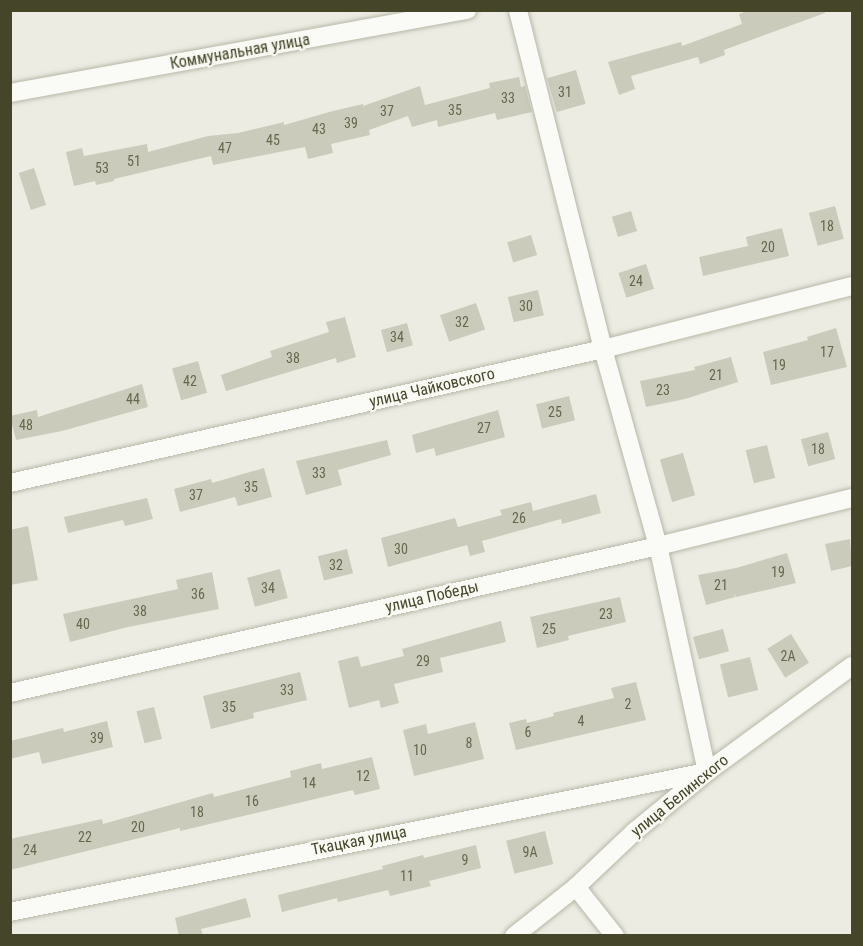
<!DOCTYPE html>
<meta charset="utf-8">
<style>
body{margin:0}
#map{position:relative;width:863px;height:946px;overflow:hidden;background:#ecece3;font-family:"Roboto Condensed",sans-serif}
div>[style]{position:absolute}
.building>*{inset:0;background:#cacbba;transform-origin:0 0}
.roads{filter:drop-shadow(0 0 2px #b7b7a7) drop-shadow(0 0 2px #b7b7a7)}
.street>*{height:18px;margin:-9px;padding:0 9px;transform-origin:9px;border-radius:9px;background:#fafaf6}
span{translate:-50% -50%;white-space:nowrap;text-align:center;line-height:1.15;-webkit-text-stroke:4.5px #f9f9f3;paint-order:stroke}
.number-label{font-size:14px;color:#66674d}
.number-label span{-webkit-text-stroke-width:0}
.street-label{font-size:16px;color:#454629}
.frame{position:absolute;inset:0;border:12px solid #454629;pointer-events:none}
</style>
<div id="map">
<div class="building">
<i style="clip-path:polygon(750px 10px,825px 10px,825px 13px,724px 50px,725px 55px,700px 64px,698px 57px,631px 76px,635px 89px,619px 95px,608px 62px,681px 42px,682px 46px,742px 24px,739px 14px)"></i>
<i style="left:576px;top:70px;width:35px;height:30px;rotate:74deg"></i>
<i style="clip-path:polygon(519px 77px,521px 87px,525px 86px,532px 112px,497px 120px,495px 113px,438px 127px,437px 120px,412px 127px,408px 116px,369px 130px,370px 135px,331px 144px,333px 153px,308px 159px,305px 147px,213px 165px,211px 156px,114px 179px,114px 181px,96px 185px,95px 181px,74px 186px,66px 152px,82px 148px,84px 156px,147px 144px,148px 152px,208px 136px,238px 133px,284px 122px,284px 125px,333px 111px,363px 104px,363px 106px,420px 86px,425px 105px,490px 88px,489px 83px)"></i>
<i style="left:34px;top:168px;width:39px;height:16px;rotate:72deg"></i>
<i style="left:835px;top:206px;width:34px;height:27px;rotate:75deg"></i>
<i style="left:631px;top:211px;width:21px;height:20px;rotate:73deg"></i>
<i style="clip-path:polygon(782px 228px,789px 256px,703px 276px,699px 257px,748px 246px,746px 237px)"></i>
<i style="left:531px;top:235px;width:21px;height:25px;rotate:73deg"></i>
<i style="left:646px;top:264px;width:26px;height:29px;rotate:72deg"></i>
<i style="left:538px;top:290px;width:26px;height:31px;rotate:77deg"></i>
<i style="left:476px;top:303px;width:28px;height:38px;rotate:71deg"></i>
<i style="clip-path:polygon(345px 317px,356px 357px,337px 363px,336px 358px,226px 391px,221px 375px,272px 357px,270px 351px,329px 332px,326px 322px)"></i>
<i style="left:407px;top:323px;width:23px;height:27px;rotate:75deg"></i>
<i style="clip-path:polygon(836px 328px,847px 367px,771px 385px,763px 352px,808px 340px,807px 337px)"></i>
<i style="clip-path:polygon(731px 357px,738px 382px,685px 399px,646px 407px,640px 381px,695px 370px,694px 367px)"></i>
<i style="left:198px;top:361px;width:33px;height:27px;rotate:74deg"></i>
<i style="clip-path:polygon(142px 384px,148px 407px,62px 431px,16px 440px,10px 416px,37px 410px,38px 417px)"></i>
<i style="left:569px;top:396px;width:25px;height:34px;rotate:76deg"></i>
<i style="clip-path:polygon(498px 410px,505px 437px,436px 456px,434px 448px,416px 453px,412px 435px)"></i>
<i style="left:828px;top:432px;width:28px;height:28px;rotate:75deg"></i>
<i style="clip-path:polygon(387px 440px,391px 455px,338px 470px,342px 485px,306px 495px,296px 461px)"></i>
<i style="left:767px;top:445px;width:34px;height:22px;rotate:76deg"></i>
<i style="left:683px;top:453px;width:44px;height:24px;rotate:74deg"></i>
<i style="clip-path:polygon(264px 468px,272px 497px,238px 506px,235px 497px,180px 512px,174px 489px,211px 479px,212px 483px)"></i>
<i style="clip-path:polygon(596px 494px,601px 513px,562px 524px,561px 519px,482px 541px,485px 552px,470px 556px,467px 545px,388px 567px,381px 538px,455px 518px,458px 527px,502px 515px,500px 510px,531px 502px,533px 511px)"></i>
<i style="clip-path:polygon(147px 498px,153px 519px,125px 526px,123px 520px,68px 533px,64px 517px)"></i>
<i style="clip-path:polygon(28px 526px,38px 580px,10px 585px,10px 530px)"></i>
<i style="clip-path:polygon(850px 539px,852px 566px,831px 571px,825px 544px)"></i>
<i style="left:347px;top:549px;width:25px;height:30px;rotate:76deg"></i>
<i style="clip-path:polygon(787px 553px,796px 583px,736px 597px,734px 593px,735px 597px,706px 605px,698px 575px,736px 568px)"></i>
<i style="left:280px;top:569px;width:30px;height:34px;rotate:75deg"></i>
<i style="clip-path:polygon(212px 572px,219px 609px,128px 627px,70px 642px,63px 614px,178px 589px,176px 580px)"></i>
<i style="clip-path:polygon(620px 597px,626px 622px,568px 636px,569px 640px,537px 648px,530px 617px)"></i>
<i style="clip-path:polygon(501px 621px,506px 642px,440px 658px,443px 672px,394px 684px,399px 703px,381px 708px,379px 700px,349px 708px,338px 661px,358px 656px,361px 667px,404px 656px,402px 649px)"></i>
<i style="left:723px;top:629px;width:23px;height:31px;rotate:75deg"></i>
<i style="left:791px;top:634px;width:34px;height:28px;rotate:58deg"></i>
<i style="left:750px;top:657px;width:34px;height:31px;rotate:76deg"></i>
<i style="clip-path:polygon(300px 672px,307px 700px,253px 713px,254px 718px,211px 729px,203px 696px)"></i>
<i style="clip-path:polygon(636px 682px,646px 720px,516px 750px,509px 723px,526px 719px,527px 723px,554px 716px,553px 713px,614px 698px,611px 688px)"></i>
<i style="left:154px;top:707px;width:33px;height:18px;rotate:76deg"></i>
<i style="clip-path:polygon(107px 721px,113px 747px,42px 764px,39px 752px,10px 759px,10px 741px,63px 728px,64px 732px)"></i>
<i style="clip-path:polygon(475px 722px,484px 759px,414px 776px,403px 730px,426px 724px,428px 734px)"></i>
<i style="clip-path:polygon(372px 757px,380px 789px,355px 795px,353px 790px,180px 831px,180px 828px,10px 870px,10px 839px,102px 819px,103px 824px,213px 793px,214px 797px,291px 777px,290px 771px,321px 763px,322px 769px)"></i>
<i style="left:545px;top:831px;width:34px;height:40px;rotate:76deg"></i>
<i style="clip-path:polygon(476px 845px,481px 868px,429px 881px,431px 886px,390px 896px,388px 890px,338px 902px,337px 898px,282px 912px,278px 895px,383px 869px,382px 866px,423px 855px,424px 858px)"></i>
<i style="clip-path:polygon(246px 898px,251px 917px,201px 929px,203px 936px,179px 936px,175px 918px)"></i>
</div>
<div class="roads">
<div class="street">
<i style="left:10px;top:93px;width:465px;rotate:-10.3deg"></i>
<i style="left:10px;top:483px;width:608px;rotate:-12.73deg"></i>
<i style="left:603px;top:349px;width:257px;rotate:-14.2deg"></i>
<i style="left:10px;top:693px;width:664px;rotate:-12.78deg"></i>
<i style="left:658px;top:546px;width:200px;rotate:-13.9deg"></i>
<i style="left:576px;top:887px;width:63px;rotate:51.5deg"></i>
<i style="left:10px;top:912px;width:711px;rotate:-11.36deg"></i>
<i style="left:707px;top:772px;width:231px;rotate:-102.2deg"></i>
<i style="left:658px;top:546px;width:205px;rotate:-105.6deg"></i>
<i style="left:603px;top:349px;width:349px;rotate:-104.1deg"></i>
<i style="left:514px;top:936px;width:79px;rotate:-38.3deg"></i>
<i style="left:576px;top:887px;width:80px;rotate:-43.5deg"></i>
<i style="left:634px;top:832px;width:94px;rotate:-39.4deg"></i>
<i style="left:707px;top:772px;width:180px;rotate:-36.2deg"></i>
</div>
</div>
<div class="number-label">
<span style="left:565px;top:92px">31</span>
<span style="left:508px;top:98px">33</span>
<span style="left:455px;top:110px">35</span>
<span style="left:387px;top:111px">37</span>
<span style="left:351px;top:123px">39</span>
<span style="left:319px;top:129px">43</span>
<span style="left:273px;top:140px">45</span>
<span style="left:225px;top:148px">47</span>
<span style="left:134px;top:161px">51</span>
<span style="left:102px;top:168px">53</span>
<span style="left:827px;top:226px">18</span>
<span style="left:768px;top:247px">20</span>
<span style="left:636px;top:281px">24</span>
<span style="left:526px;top:306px">30</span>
<span style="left:462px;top:322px">32</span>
<span style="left:397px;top:337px">34</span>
<span style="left:827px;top:352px">17</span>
<span style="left:293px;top:358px">38</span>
<span style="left:779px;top:365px">19</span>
<span style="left:716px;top:375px">21</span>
<span style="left:190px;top:381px">42</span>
<span style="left:663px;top:390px">23</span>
<span style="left:133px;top:399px">44</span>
<span style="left:555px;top:412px">25</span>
<span style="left:26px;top:425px">48</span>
<span style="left:484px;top:428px">27</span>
<span style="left:818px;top:449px">18</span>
<span style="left:319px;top:473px">33</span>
<span style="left:251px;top:487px">35</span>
<span style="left:196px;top:495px">37</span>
<span style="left:519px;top:518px">26</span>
<span style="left:401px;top:549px">30</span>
<span style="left:336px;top:565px">32</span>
<span style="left:778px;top:572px">19</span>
<span style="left:721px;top:585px">21</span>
<span style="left:268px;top:588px">34</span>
<span style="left:198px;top:594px">36</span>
<span style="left:140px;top:611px">38</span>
<span style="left:606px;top:614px">23</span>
<span style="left:83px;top:624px">40</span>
<span style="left:549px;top:629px">25</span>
<span style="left:788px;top:656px">2А</span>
<span style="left:423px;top:661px">29</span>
<span style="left:287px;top:690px">33</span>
<span style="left:628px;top:704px">2</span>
<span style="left:229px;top:707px">35</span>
<span style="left:581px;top:721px">4</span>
<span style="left:528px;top:732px">6</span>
<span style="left:97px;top:738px">39</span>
<span style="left:469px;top:743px">8</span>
<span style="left:420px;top:750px">10</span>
<span style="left:363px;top:776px">12</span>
<span style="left:309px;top:783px">14</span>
<span style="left:252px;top:801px">16</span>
<span style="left:197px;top:812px">18</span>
<span style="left:138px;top:827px">20</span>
<span style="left:85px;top:837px">22</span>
<span style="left:30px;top:850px">24</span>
<span style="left:530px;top:852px">9А</span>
<span style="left:465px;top:860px">9</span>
<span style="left:407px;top:876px">11</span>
</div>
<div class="street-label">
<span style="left:240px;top:52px;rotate:-10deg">Коммунальная улица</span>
<span style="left:432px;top:388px;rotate:-13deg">улица Чайковского</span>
<span style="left:432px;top:597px;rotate:-13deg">улица Победы</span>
<span style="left:680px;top:796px;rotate:-39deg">улица Белинского</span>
<span style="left:359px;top:841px;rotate:-11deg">Ткацкая улица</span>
</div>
<div class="frame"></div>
</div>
